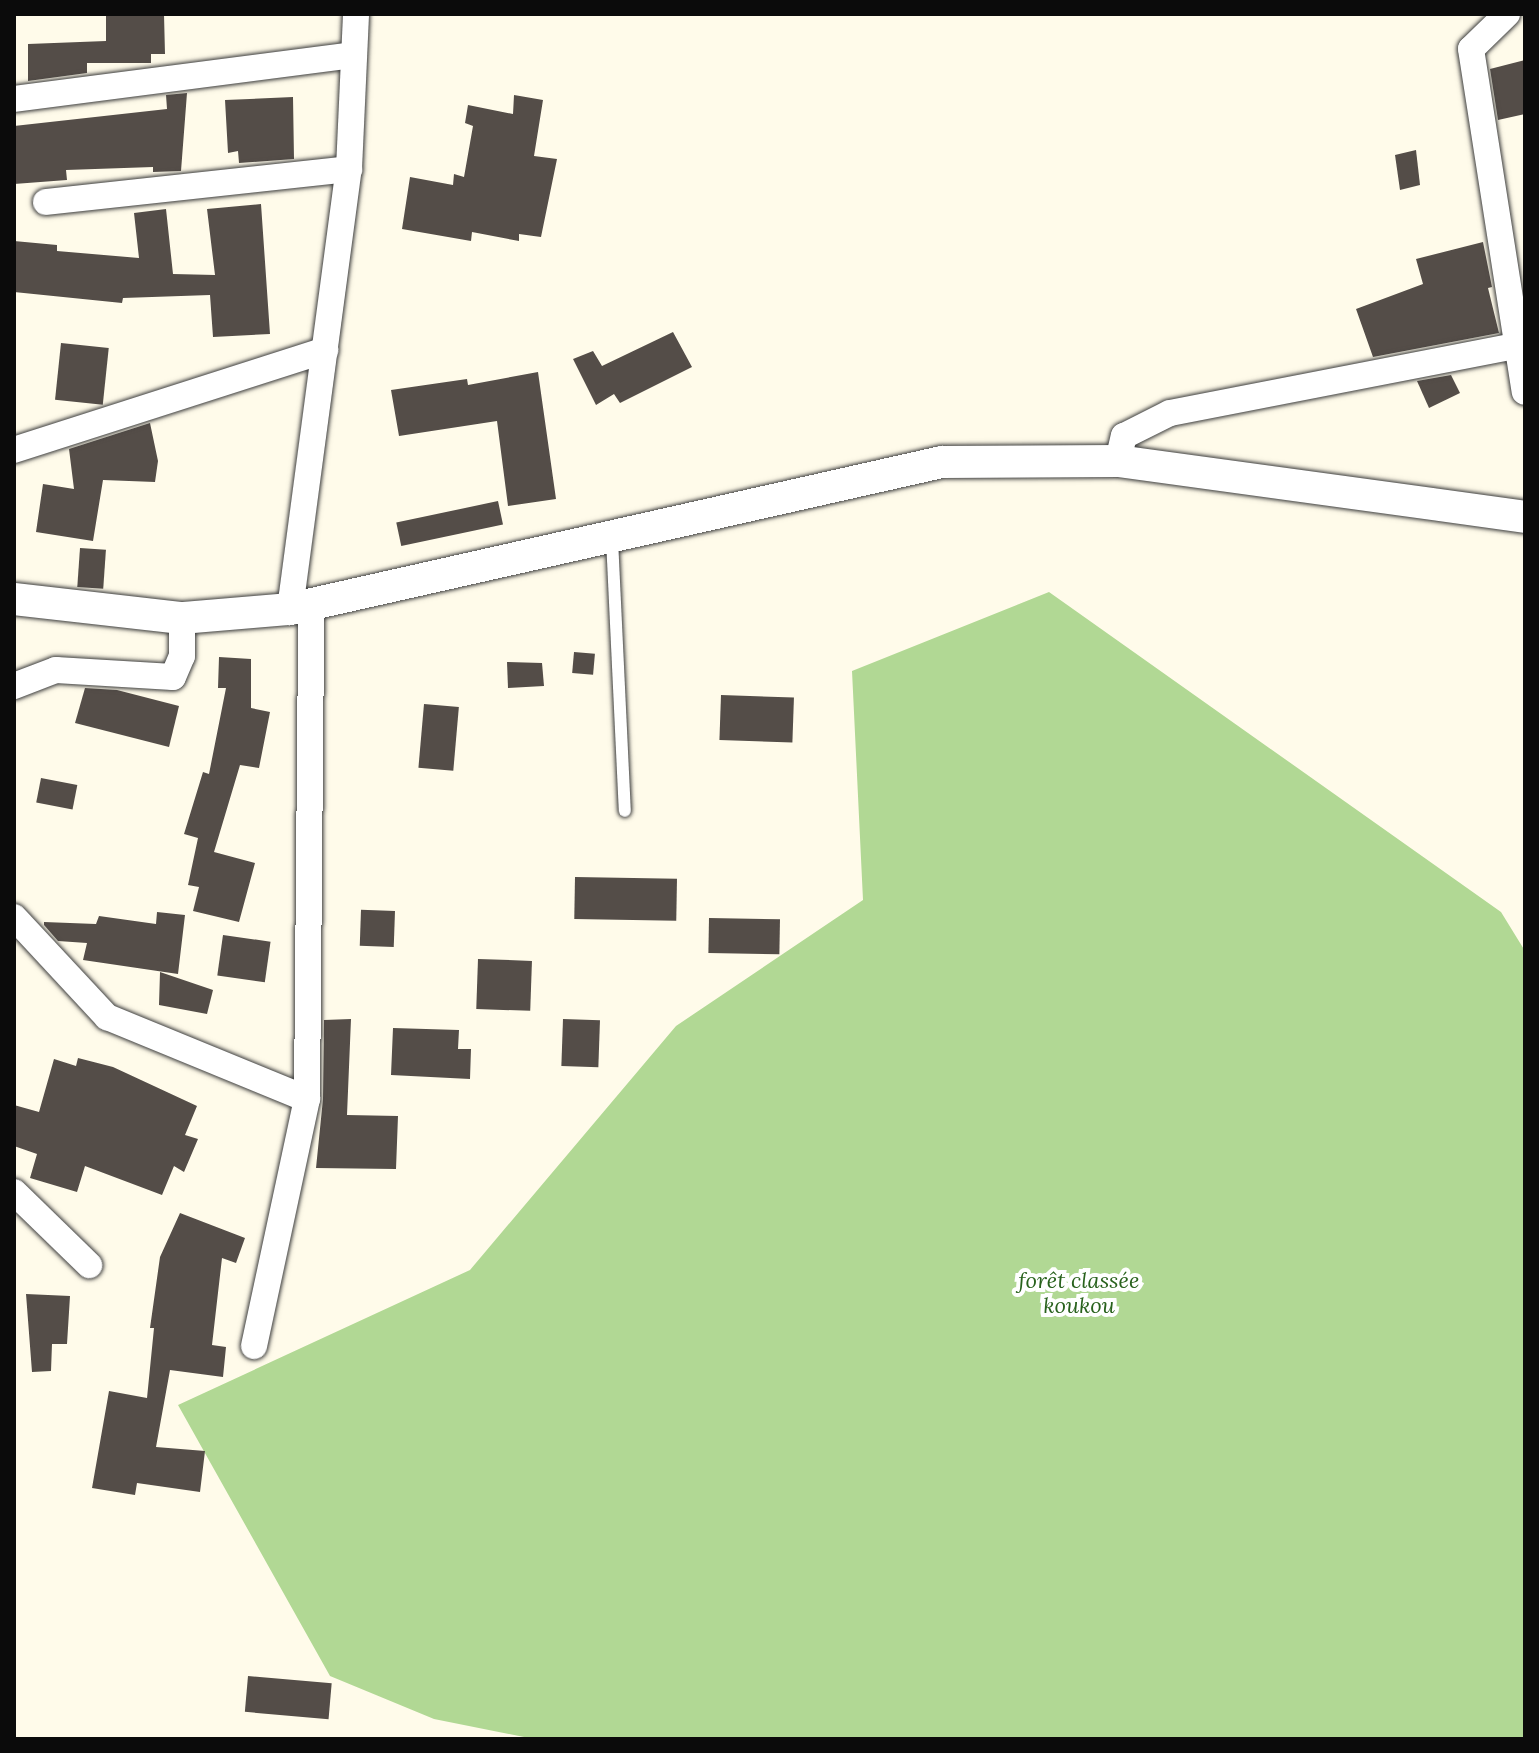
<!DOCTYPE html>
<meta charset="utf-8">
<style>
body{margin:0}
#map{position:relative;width:1539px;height:1753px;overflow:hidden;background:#fffbea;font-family:Lora,serif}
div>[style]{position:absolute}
.forest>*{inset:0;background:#b1d894}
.building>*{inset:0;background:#544d48;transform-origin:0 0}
.roads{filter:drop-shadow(0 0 2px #3e3e3e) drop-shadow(0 0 2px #3e3e3e)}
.service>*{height:12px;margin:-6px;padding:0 6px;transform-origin:6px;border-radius:6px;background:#fff}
.minor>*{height:26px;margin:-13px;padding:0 13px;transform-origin:13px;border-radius:13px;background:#fff}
.tertiary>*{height:32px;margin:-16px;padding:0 16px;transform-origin:16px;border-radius:16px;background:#fff}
span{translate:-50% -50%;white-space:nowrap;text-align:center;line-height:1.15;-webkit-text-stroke:8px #fff;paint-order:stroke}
.park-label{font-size:22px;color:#29621d;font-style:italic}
.frame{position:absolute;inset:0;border:16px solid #0b0b0b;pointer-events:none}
</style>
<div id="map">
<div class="forest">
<i style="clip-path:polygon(1049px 592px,1501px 912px,1525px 951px,1525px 1739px,534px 1739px,434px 1719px,330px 1676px,178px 1405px,470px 1270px,676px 1026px,863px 900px,852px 671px)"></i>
</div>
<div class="building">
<i style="clip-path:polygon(106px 14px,164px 14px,165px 54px,151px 54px,151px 63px,87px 63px,87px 73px,28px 81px,28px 44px,106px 41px)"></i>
<i style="clip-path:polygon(1525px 60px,1525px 114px,1498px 120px,1490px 69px)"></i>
<i style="clip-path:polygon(187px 93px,181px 171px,153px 172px,153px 167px,66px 170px,67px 180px,14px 184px,14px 126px,167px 109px,166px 95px)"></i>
<i style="clip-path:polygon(514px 95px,543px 100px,534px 156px,557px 159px,541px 237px,519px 234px,519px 241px,472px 232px,471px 241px,402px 229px,410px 177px,453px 185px,454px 174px,464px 177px,473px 126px,465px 123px,468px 105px,513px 114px)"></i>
<i style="clip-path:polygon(293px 97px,294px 159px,239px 163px,238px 151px,228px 153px,225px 100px)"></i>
<i style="clip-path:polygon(1416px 150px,1420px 185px,1400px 190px,1395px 155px)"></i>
<i style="clip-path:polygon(261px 204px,270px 334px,213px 337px,210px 295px,123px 298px,122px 303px,14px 292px,14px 241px,57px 245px,57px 251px,139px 258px,134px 213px,166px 209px,173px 274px,215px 275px,207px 209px)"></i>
<i style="clip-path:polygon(1483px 242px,1492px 287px,1488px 288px,1499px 333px,1373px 357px,1356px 309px,1423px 284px,1416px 259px)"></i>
<i style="clip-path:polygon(673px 332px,692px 367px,620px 403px,614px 394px,596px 405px,573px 359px,593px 351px,602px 366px)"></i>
<i style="left:61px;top:343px;width:48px;height:57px;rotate:6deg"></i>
<i style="clip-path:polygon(538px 372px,556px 499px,508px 506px,497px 421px,399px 436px,391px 390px,467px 379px,468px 385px)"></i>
<i style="clip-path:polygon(1451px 375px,1460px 393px,1429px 408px,1417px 381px)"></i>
<i style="clip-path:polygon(150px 423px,158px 461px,155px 482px,103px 480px,93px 541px,36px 532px,43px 484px,74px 489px,69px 449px)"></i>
<i style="left:498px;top:501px;width:24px;height:104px;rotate:78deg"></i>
<i style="left:80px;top:548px;width:26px;height:39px;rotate:4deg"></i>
<i style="left:574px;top:652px;width:21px;height:21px;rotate:5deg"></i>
<i style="clip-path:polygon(219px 657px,251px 659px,251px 708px,270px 712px,259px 768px,240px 765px,214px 852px,255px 863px,239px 922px,193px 911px,199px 887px,188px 885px,198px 838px,184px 834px,203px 772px,209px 774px,226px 688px,218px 688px)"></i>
<i style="clip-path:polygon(507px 662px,542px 663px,544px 686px,508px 688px)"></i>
<i style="clip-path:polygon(85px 688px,117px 690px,179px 706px,169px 747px,75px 723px)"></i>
<i style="left:721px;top:695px;width:73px;height:45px;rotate:2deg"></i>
<i style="left:424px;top:704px;width:35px;height:64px;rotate:5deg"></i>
<i style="left:41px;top:778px;width:37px;height:25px;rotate:11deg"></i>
<i style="left:575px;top:877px;width:102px;height:42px;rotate:1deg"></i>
<i style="left:395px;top:911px;width:36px;height:34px;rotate:92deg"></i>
<i style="clip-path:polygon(157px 912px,185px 915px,178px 974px,83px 960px,87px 943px,58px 941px,44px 925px,44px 922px,96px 924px,99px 916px,156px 924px)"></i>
<i style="left:709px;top:918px;width:71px;height:35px;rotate:1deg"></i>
<i style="left:223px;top:935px;width:48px;height:41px;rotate:8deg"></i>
<i style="left:478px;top:959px;width:54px;height:50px;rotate:2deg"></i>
<i style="clip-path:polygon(160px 972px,213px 990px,207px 1014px,159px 1005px)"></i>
<i style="clip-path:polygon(351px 1019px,347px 1115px,398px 1116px,396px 1169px,316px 1168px,323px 1099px,324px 1020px)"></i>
<i style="left:563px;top:1019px;width:37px;height:47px;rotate:2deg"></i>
<i style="clip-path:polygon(393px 1028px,459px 1030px,458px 1049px,471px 1049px,470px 1079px,391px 1075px)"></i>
<i style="clip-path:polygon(78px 1058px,113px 1067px,197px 1106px,185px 1135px,198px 1139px,184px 1172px,174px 1166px,162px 1195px,85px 1166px,77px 1192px,30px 1178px,37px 1154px,14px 1146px,14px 1105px,39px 1112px,54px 1059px,76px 1066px)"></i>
<i style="clip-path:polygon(180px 1213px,245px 1238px,236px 1263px,222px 1258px,212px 1345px,226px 1347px,223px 1377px,170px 1370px,156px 1447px,205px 1451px,200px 1492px,137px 1483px,135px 1495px,92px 1488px,109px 1391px,147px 1398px,154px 1328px,150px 1328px,160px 1257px)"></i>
<i style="clip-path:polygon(26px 1294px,70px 1296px,67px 1344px,52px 1344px,51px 1371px,32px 1372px)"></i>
<i style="left:248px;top:1676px;width:84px;height:36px;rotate:5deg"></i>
</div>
<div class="roads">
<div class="service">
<i style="left:612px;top:539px;width:272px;rotate:87.3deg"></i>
</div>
<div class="minor">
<i style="left:1507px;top:14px;width:50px;rotate:135.8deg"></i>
<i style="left:1471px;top:49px;width:347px;rotate:81.1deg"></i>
<i style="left:14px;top:99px;width:340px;rotate:-7.4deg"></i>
<i style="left:46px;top:202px;width:305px;rotate:-6.2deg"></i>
<i style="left:14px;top:450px;width:327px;rotate:-17.8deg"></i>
<i style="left:1118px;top:461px;width:26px;rotate:-77deg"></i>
<i style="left:1124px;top:436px;width:51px;rotate:-26.6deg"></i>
<i style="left:1170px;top:413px;width:362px;rotate:-11deg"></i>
<i style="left:290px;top:609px;width:444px;rotate:-82.4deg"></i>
<i style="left:349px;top:169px;width:155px;rotate:-87.4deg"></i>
<i style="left:14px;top:686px;width:45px;rotate:-20.9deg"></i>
<i style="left:56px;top:670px;width:117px;rotate:3.4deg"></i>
<i style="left:173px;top:677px;width:23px;rotate:-67deg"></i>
<i style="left:182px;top:656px;width:38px;rotate:-90deg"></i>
<i style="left:14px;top:917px;width:137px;rotate:47.1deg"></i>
<i style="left:107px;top:1017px;width:216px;rotate:22.3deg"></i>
<i style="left:14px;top:1192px;width:105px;rotate:44.2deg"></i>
<i style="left:254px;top:1346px;width:253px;rotate:-77.9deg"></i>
<i style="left:307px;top:1099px;width:495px;rotate:-89.5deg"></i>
</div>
<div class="tertiary">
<i style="left:14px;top:599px;width:169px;rotate:6.5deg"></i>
<i style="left:182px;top:618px;width:108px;rotate:-4.8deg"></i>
<i style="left:290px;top:609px;width:668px;rotate:-12.71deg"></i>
<i style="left:942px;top:462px;width:176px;rotate:-0.3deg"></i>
<i style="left:1118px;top:461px;width:411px;rotate:7.8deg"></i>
</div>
</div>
<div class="park-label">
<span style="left:1079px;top:1293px">forêt classée<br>koukou</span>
</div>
<div class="frame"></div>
</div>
